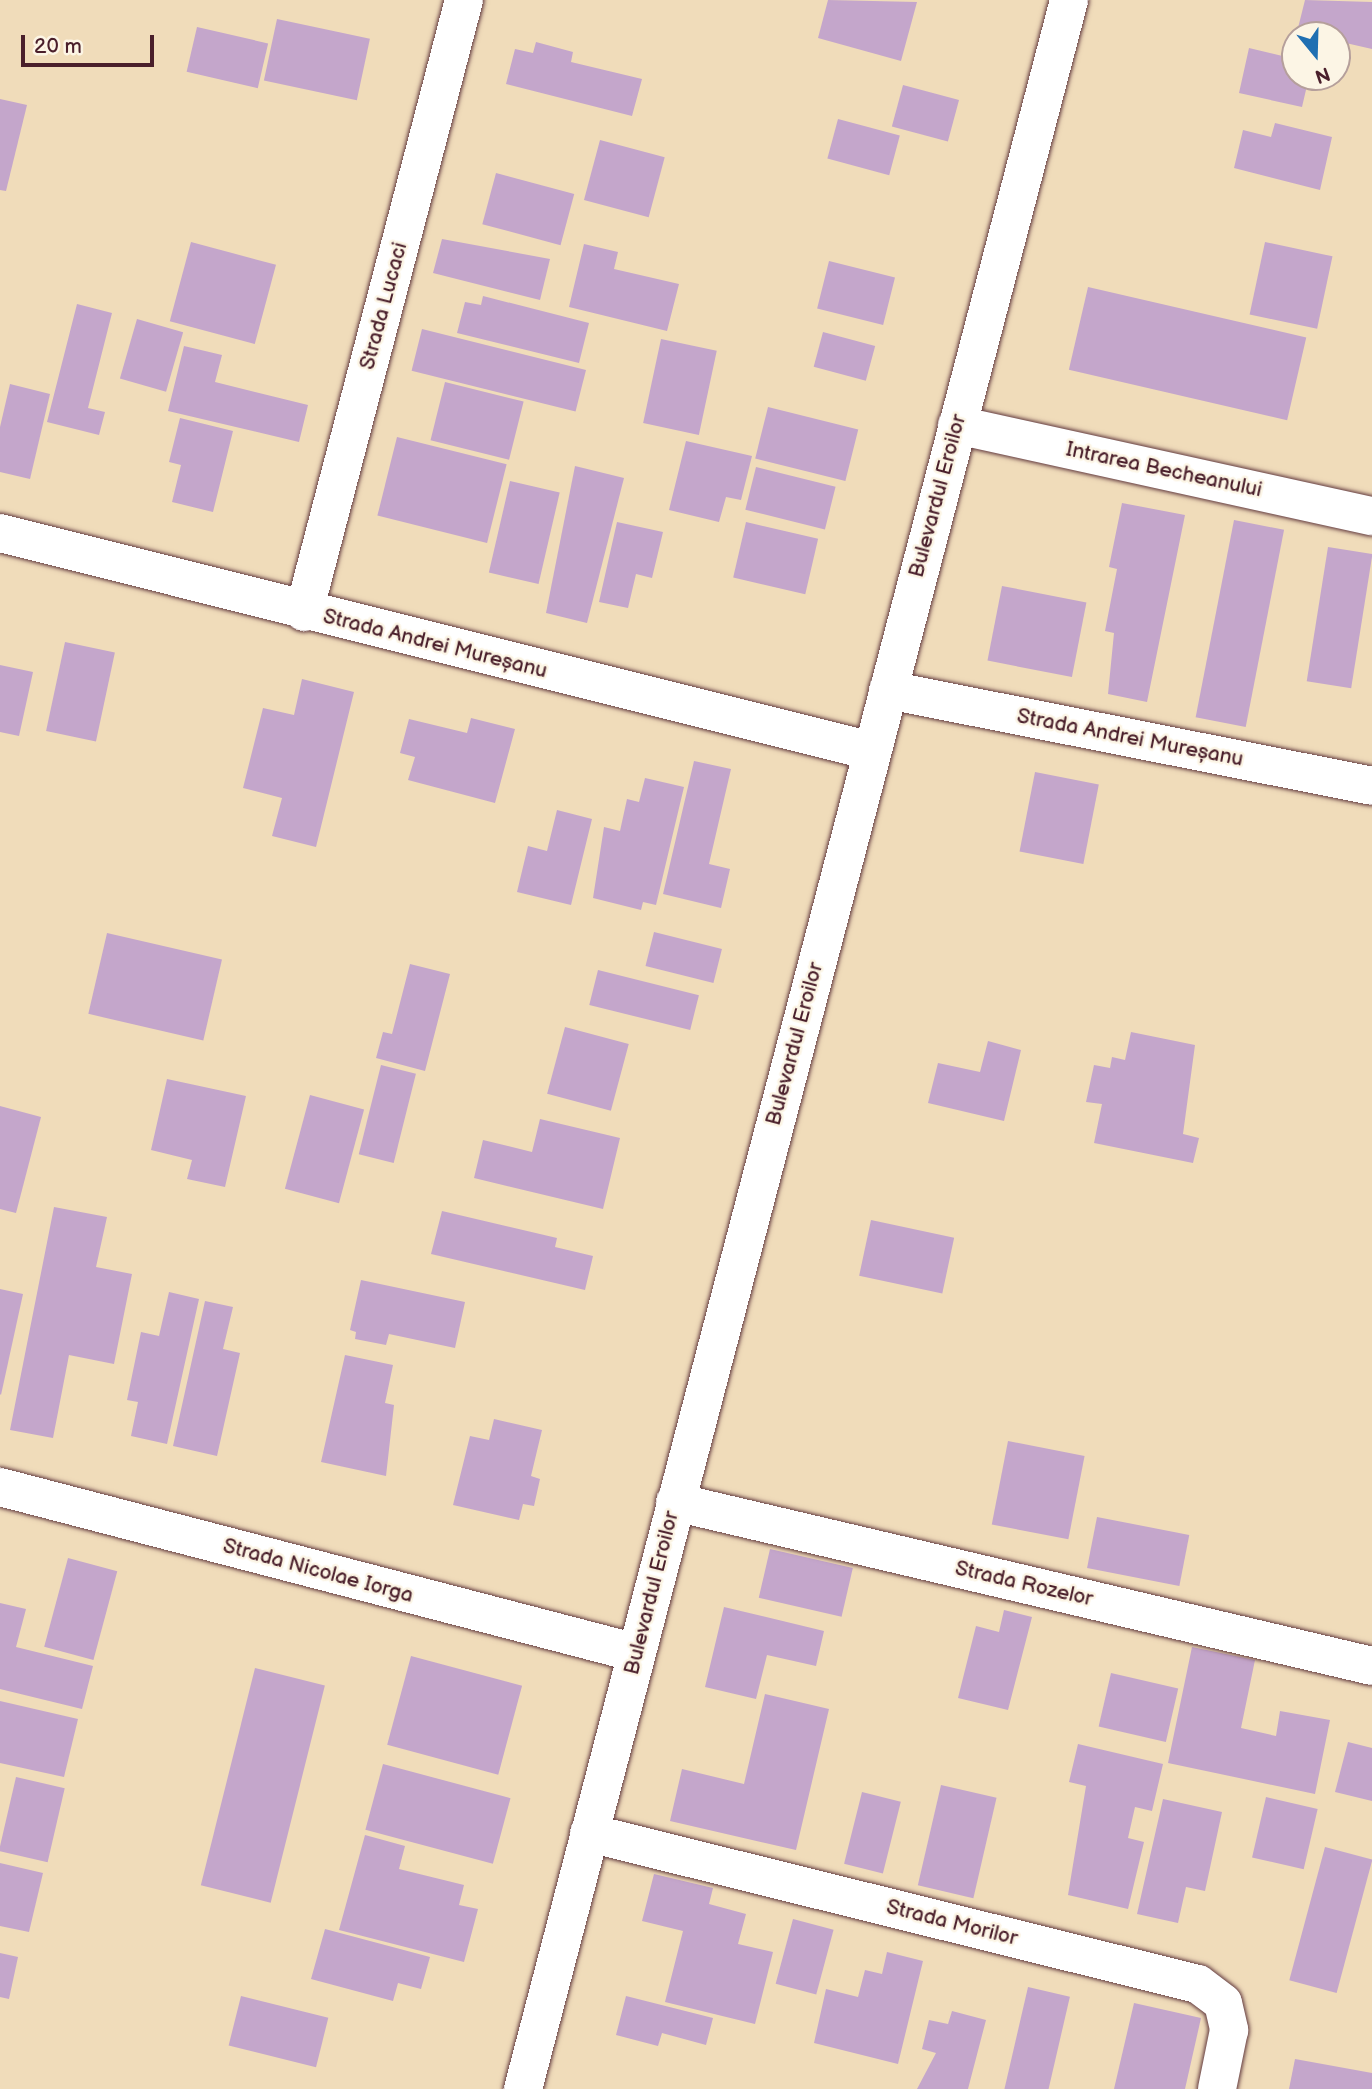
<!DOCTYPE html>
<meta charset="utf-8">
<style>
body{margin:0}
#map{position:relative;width:1372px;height:2089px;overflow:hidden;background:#f0dcba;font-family:"Balsamiq Sans",sans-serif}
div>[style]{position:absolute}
.building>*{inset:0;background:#c4a6cb;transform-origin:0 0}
.roads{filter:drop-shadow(0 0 2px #633b40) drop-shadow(0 0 2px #633b40)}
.street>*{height:38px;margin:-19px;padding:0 19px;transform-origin:19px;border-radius:19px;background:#fff}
.secondary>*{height:38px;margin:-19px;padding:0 19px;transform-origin:19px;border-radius:19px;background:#fff}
span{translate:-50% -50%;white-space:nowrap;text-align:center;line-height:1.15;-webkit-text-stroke:5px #fcf5e5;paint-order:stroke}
.street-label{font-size:21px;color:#4a1f2b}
.north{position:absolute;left:1281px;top:21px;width:70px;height:70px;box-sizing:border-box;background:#fcf5e5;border:2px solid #b59f9b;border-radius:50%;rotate:161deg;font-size:19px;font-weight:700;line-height:28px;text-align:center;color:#4a1f2b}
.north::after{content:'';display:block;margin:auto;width:24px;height:32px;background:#1f6fb2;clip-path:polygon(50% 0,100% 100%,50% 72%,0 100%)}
.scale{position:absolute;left:21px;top:35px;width:133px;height:32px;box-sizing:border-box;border:4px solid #4a1f2b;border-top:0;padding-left:9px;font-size:21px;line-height:24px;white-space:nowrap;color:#4a1f2b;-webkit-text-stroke:5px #fcf5e5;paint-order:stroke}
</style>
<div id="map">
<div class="building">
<i style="clip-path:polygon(828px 0,917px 2px,901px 61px,818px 38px)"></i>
<i style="clip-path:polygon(1305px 0,1372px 2px,1372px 49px,1337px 41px,1337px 35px,1297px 32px)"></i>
<i style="left:277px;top:19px;width:95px;height:63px;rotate:12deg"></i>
<i style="left:197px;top:27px;width:73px;height:46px;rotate:13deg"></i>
<i style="clip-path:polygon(536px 42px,573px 52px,571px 62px,642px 79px,632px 116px,506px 84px,515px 49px,533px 53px)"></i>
<i style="clip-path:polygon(1249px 48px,1295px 59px,1295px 77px,1309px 77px,1302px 107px,1239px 93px)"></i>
<i style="left:903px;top:85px;width:58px;height:43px;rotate:15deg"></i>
<i style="clip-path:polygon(0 99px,27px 105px,6px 191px,0 190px)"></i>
<i style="left:838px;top:119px;width:64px;height:41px;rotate:15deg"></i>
<i style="clip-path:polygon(1275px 123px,1332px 137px,1320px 190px,1234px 168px,1243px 130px,1271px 137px)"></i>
<i style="left:600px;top:140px;width:67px;height:62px;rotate:15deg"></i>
<i style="left:496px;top:173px;width:81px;height:53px;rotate:15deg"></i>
<i style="clip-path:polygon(442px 239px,550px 259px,540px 300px,433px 273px)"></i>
<i style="left:191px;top:242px;width:88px;height:82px;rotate:15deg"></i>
<i style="left:1265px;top:242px;width:69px;height:74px;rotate:12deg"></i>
<i style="clip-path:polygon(584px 244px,618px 252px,614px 269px,679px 284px,667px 331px,569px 307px)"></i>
<i style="left:829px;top:261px;width:68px;height:49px;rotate:14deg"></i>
<i style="left:1088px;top:287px;width:224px;height:85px;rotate:13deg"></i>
<i style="clip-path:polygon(483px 296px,589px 323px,579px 363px,457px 333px,465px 302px,481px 305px)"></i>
<i style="clip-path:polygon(77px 304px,112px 313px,88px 408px,105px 412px,99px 435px,47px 422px)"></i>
<i style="left:137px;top:319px;width:48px;height:62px;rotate:16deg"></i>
<i style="left:422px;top:329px;width:169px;height:43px;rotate:14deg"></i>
<i style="left:823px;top:332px;width:54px;height:36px;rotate:15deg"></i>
<i style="left:661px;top:339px;width:57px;height:86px;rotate:12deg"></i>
<i style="clip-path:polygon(184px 346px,222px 355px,215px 382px,308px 405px,299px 442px,168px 411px)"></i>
<i style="left:445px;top:382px;width:81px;height:60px;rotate:14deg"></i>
<i style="clip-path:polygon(10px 384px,50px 394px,30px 479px,0 472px,0 427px)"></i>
<i style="left:768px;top:407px;width:93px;height:53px;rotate:14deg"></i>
<i style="clip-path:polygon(180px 418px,233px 431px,213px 512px,172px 502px,181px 465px,169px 462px)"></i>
<i style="left:397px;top:437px;width:113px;height:81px;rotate:14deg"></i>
<i style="clip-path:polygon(686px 441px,752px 456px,741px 500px,726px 497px,719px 522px,669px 510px)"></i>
<i style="clip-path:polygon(575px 466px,624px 478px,587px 623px,546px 613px)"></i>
<i style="left:756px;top:467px;width:82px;height:44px;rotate:14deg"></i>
<i style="left:510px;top:481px;width:51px;height:94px;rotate:13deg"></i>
<i style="clip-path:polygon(1122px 503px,1185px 515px,1147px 702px,1108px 694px,1114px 633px,1105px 631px,1117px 569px,1109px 567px)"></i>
<i style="left:1234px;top:520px;width:51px;height:201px;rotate:11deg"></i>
<i style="clip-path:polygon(617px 522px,663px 532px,652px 578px,636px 574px,628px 608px,599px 602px)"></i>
<i style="left:746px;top:522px;width:74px;height:57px;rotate:13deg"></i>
<i style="left:1328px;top:547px;width:45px;height:136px;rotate:9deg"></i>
<i style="left:1002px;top:586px;width:86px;height:76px;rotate:11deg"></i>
<i style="left:65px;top:642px;width:51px;height:91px;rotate:12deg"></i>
<i style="clip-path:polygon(0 665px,33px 672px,19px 736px,0 732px)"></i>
<i style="clip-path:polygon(302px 679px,354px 692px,316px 847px,272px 836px,282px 798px,243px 788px,263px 708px,294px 715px)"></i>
<i style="clip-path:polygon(471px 718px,515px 729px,495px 803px,408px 780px,415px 757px,400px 753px,409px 719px,467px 733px)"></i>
<i style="clip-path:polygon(694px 761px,731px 769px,709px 864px,730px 869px,721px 908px,663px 894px)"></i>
<i style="left:1035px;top:772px;width:65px;height:81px;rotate:11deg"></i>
<i style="clip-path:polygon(645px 778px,684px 787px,656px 905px,643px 902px,641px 910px,593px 898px,604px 827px,620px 831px,627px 799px,639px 802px)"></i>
<i style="clip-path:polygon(557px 810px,592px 819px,571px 905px,517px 892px,528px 846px,547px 851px)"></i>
<i style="left:654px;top:932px;width:70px;height:35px;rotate:14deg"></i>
<i style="left:107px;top:933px;width:118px;height:83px;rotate:13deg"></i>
<i style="clip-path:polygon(410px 964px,450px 974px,425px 1071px,376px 1058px,383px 1032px,392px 1034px)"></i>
<i style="left:598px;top:970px;width:104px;height:36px;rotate:14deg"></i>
<i style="left:565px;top:1027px;width:66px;height:69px;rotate:15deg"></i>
<i style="clip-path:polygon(1131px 1032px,1195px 1045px,1183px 1134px,1199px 1138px,1193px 1163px,1094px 1143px,1102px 1104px,1086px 1102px,1094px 1065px,1110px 1068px,1112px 1057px,1125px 1060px)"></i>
<i style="clip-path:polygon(988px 1041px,1021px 1050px,1004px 1121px,928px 1103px,938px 1063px,980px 1072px)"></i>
<i style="left:381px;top:1065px;width:36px;height:92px;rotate:14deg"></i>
<i style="clip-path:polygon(167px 1079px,246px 1096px,225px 1187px,187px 1179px,192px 1160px,151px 1150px)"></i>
<i style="left:310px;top:1095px;width:56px;height:97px;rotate:15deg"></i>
<i style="clip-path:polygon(0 1106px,41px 1117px,16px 1213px,0 1209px)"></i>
<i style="clip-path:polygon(540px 1119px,620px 1138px,603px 1209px,474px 1178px,483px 1140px,532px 1152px)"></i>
<i style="clip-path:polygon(54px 1207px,107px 1217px,96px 1267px,132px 1274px,114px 1364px,69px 1355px,53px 1438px,10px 1430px)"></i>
<i style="clip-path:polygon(442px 1211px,557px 1238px,555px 1247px,593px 1256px,585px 1290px,431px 1254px)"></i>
<i style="left:871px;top:1220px;width:85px;height:57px;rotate:12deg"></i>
<i style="clip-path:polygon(361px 1280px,465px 1302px,455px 1348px,389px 1334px,386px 1345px,355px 1339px,356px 1332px,350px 1330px)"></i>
<i style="clip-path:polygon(0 1289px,23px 1294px,1px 1395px,0 1394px)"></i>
<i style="clip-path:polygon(169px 1292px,199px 1299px,167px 1444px,131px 1436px,138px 1402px,127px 1400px,141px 1332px,159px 1336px)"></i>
<i style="clip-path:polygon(205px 1301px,233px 1307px,223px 1349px,240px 1353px,217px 1456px,173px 1446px)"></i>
<i style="clip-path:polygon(345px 1355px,393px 1365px,385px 1403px,394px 1405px,386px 1476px,321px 1462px)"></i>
<i style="clip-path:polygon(494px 1419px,542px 1430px,531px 1476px,540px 1479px,534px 1506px,523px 1504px,519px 1520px,453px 1505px,470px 1436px,489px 1440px)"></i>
<i style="left:1008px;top:1441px;width:78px;height:85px;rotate:11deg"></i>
<i style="left:1097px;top:1517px;width:94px;height:52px;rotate:11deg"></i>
<i style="left:770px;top:1549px;width:85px;height:50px;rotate:13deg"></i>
<i style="left:68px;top:1558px;width:51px;height:92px;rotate:15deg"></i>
<i style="clip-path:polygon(0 1603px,26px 1609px,16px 1647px,93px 1666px,82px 1709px,0 1689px)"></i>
<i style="clip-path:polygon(724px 1607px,824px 1631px,816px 1666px,767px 1655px,756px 1699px,705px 1687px)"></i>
<i style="clip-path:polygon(1004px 1610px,1032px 1617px,1008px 1710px,958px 1698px,976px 1626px,999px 1632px)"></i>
<i style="clip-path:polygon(1192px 1647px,1255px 1660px,1241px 1728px,1276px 1736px,1280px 1711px,1330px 1720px,1315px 1794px,1168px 1763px)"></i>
<i style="left:411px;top:1656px;width:115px;height:92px;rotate:15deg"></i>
<i style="left:255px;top:1668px;width:72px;height:224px;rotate:14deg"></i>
<i style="left:1111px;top:1673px;width:69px;height:55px;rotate:13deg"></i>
<i style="clip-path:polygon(765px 1694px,829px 1709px,796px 1850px,670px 1821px,682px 1769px,744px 1784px)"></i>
<i style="clip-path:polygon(0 1701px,78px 1719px,64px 1777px,0 1763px)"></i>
<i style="clip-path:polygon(1348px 1742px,1372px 1748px,1372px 1801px,1335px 1792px)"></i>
<i style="clip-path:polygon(1078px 1744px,1163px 1764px,1152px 1811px,1135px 1807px,1128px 1838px,1144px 1842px,1128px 1909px,1068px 1895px,1086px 1786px,1069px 1782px)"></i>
<i style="left:383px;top:1764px;width:132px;height:68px;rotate:15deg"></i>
<i style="left:16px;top:1777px;width:50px;height:76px;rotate:13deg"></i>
<i style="left:941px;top:1785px;width:57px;height:103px;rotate:13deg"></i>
<i style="left:862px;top:1792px;width:40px;height:74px;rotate:14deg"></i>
<i style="left:1266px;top:1797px;width:53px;height:62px;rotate:13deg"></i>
<i style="clip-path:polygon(1163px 1799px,1222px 1812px,1205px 1891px,1186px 1887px,1178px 1923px,1137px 1914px)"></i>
<i style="clip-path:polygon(365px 1835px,405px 1846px,399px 1869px,464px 1885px,459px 1905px,478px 1909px,464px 1962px,339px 1930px)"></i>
<i style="left:1325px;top:1847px;width:49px;height:138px;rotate:15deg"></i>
<i style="clip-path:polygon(0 1863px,43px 1873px,29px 1932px,0 1926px)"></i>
<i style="clip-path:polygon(654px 1874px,713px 1888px,709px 1904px,746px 1914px,738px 1944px,773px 1952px,755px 2024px,665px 2002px,683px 1931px,642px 1921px)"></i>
<i style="left:793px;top:1919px;width:42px;height:67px;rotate:15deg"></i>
<i style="clip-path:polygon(325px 1929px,430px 1957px,421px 1989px,398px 1983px,393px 2001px,311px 1979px)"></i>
<i style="clip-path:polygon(887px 1952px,923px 1961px,898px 2064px,814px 2043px,826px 1989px,858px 1997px,865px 1970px,882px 1974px)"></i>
<i style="clip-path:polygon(0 1953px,18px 1957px,9px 1999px,0 1997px)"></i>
<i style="left:1028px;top:1987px;width:43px;height:105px;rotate:13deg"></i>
<i style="left:241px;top:1996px;width:90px;height:51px;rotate:14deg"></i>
<i style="clip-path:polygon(626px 1996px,713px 2018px,706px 2045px,662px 2033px,658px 2046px,616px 2035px)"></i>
<i style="clip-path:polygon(1134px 2003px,1201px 2018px,1185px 2089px,1114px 2089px)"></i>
<i style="clip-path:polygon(952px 2011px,986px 2020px,968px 2089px,917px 2089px,936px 2053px,922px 2049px,929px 2020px,948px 2024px)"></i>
<i style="clip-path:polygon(1295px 2059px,1372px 2073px,1372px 2089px,1289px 2089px)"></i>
</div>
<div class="roads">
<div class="street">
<i style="left:957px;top:425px;width:425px;rotate:12.4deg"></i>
<i style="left:0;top:533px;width:898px;rotate:14.05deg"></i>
<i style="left:304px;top:612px;width:633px;rotate:-75.35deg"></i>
<i style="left:888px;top:690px;width:493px;rotate:11.2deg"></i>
<i style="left:675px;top:1502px;width:716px;rotate:13.24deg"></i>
<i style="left:589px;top:1833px;width:627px;rotate:13.93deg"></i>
<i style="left:1198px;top:1984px;width:31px;rotate:37deg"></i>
<i style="left:1223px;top:2003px;width:28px;rotate:77deg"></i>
<i style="left:1229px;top:2030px;width:60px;rotate:101.5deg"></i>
</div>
<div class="secondary">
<i style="left:0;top:1487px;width:658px;rotate:14.61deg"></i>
<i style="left:523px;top:2089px;width:2159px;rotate:-75.35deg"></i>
</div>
</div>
<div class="street-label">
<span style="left:384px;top:306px;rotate:-75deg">Strada Lucaci</span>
<span style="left:1164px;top:470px;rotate:12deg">Intrarea Becheanului</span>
<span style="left:938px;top:496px;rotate:-75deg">Bulevardul Eroilor</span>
<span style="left:435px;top:644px;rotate:14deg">Strada Andrei Mureșanu</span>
<span style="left:1130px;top:738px;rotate:11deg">Strada Andrei Mureșanu</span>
<span style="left:795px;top:1044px;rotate:-75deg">Bulevardul Eroilor</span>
<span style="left:318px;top:1571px;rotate:15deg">Strada Nicolae Iorga</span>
<span style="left:1024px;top:1584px;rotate:13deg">Strada Rozelor</span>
<span style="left:652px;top:1593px;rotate:-76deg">Bulevardul Eroilor</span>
<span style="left:952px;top:1923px;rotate:14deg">Strada Morilor</span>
</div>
<div class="north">N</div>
<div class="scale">20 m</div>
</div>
